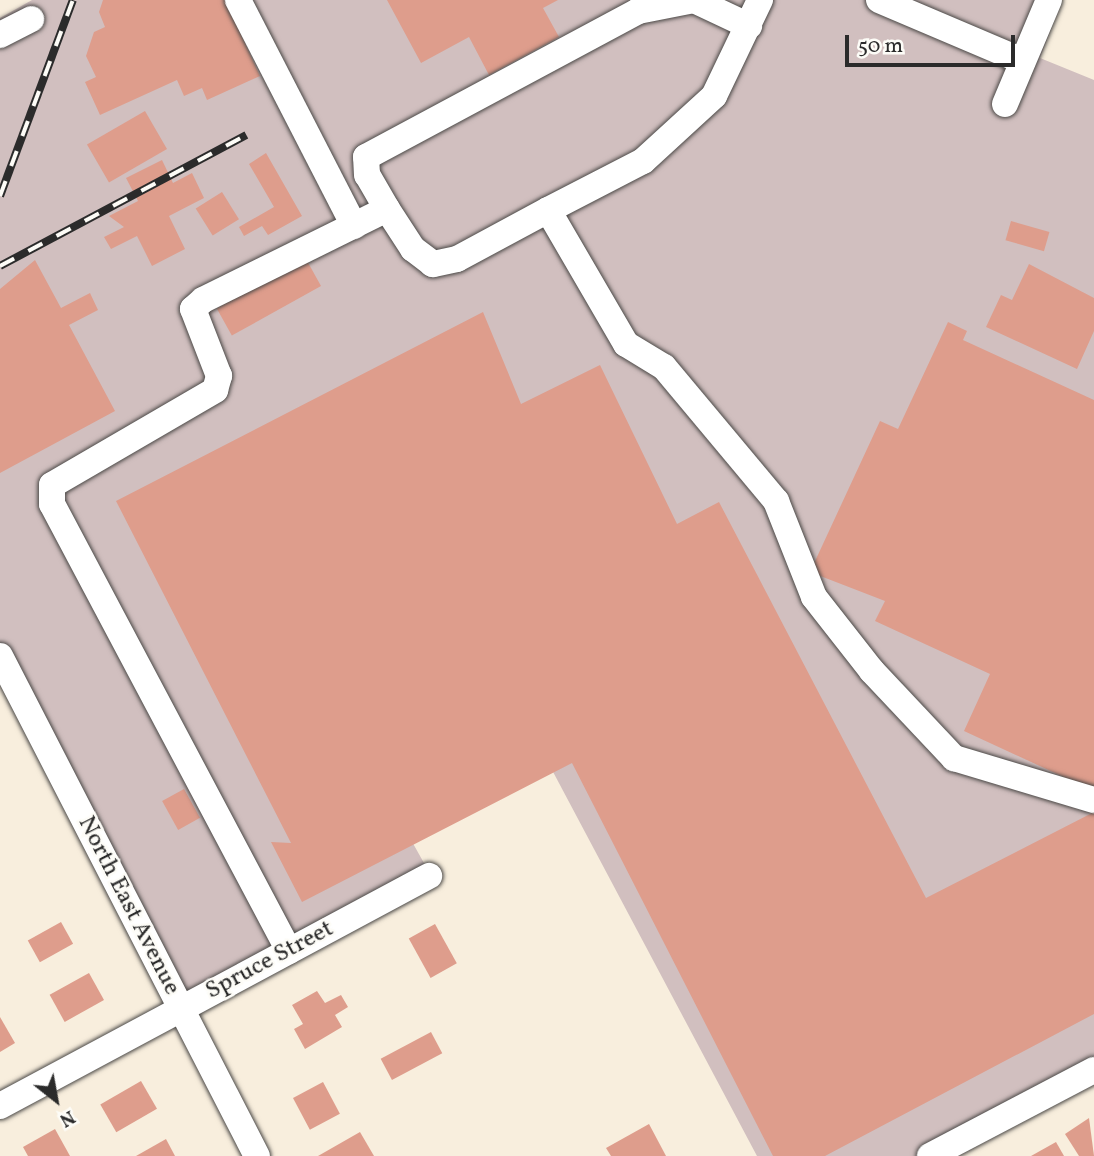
<!DOCTYPE html>
<style>
body{margin:0}
#map{position:relative;width:1094px;height:1156px;overflow:hidden;background:#f8eedd;font-family:Vollkorn,serif}
div>[style]{position:absolute}
.industrial>*{inset:0;background:#d1bfbf}
.building>*{inset:0;background:#de9d8c;transform-origin:0 0}
.roads{filter:drop-shadow(0 0 2px #4a4846) drop-shadow(0 0 2px #4a4846)}
.minor>*{height:26px;margin:-13px;padding:0 13px;transform-origin:13px;border-radius:13px;background:#fff}
.rail>*{height:8px;margin-top:-4px;transform-origin:0;background:repeating-linear-gradient(90deg,#fdfcf7 0 16px,#2b2b2b 0 32px);box-sizing:border-box;border-block:2px solid #2b2b2b}
span{translate:-50% -50%;white-space:nowrap;text-align:center;line-height:1.15;-webkit-text-stroke:5px #fdfcf7;paint-order:stroke}
.street-label{font-size:24px;color:#2b2b2b}
.north{position:absolute;left:21px;top:1065px;width:70px;height:70px;-webkit-text-stroke:5px #fdfcf7;paint-order:stroke;rotate:149deg;font-size:19px;font-weight:700;line-height:28px;text-align:center;color:#2b2b2b}
.north::after{content:'';display:block;margin:auto;width:24px;height:32px;background:#2b2b2b;clip-path:polygon(50% 0,100% 100%,50% 72%,0 100%)}
.scale{position:absolute;left:845px;top:35px;width:170px;height:32px;box-sizing:border-box;border:4px solid #2b2b2b;border-top:0;padding-left:9px;font-size:21px;line-height:24px;white-space:nowrap;color:#2b2b2b;-webkit-text-stroke:5px #fdfcf7;paint-order:stroke}
</style>
<div id="map">
<div class="industrial">
<i style="clip-path:polygon(32px 0,1062px 0,1040px 58px,1094px 80px,1094px 1071px,931px 1156px,757px 1156px,500px 672px,359px 747px,429px 872px,178px 1006px,0 667px,0 18px)"></i>
</div>
<div class="building">
<i style="clip-path:polygon(103px 0,225px 0,260px 76px,207px 100px,202px 88px,184px 96px,177px 80px,100px 115px,85px 82px,96px 77px,86px 56px,94px 32px,105px 27px,99px 12px)"></i>
<i style="clip-path:polygon(387px 0,558px 0,543px 8px,559px 37px,489px 75px,469px 37px,421px 63px)"></i>
<i style="left:145px;top:111px;width:44px;height:67px;rotate:60deg"></i>
<i style="clip-path:polygon(266px 153px,302px 216px,268px 235px,262px 226px,244px 236px,239px 227px,274px 207px,249px 164px)"></i>
<i style="clip-path:polygon(162px 160px,173px 183px,192px 173px,204px 198px,169px 216px,185px 249px,152px 266px,137px 236px,111px 249px,104px 237px,124px 227px,109px 216px,138px 201px,126px 178px)"></i>
<i style="left:222px;top:192px;width:32px;height:31px;rotate:58deg"></i>
<i style="left:1011px;top:221px;width:40px;height:20px;rotate:16deg"></i>
<i style="left:306px;top:259px;width:31px;height:102px;rotate:61deg"></i>
<i style="clip-path:polygon(35px 260px,61px 308px,90px 293px,98px 310px,69px 325px,115px 411px,0 473px,0 289px)"></i>
<i style="clip-path:polygon(1029px 264px,1094px 298px,1094px 331px,1077px 369px,986px 327px,1001px 295px,1012px 300px)"></i>
<i style="clip-path:polygon(483px 312px,521px 404px,600px 365px,677px 524px,719px 502px,926px 898px,1094px 812px,1094px 1014px,825px 1156px,773px 1156px,572px 763px,302px 902px,271px 842px,291px 843px,116px 501px)"></i>
<i style="clip-path:polygon(948px 322px,967px 331px,963px 340px,1094px 400px,1094px 791px,964px 731px,990px 674px,875px 621px,885px 601px,810px 572px,880px 421px,898px 429px)"></i>
<i style="left:184px;top:789px;width:33px;height:25px;rotate:61deg"></i>
<i style="left:61px;top:922px;width:25px;height:38px;rotate:61deg"></i>
<i style="left:435px;top:924px;width:45px;height:30px;rotate:61deg"></i>
<i style="left:89px;top:973px;width:31px;height:45px;rotate:61deg"></i>
<i style="clip-path:polygon(317px 991px,325px 1003px,341px 995px,348px 1007px,335px 1015px,342px 1027px,305px 1049px,294px 1029px,303px 1024px,292px 1005px)"></i>
<i style="clip-path:polygon(0 1017px,15px 1043px,0 1052px)"></i>
<i style="left:431px;top:1032px;width:24px;height:57px;rotate:62deg"></i>
<i style="left:141px;top:1081px;width:32px;height:47px;rotate:60deg"></i>
<i style="left:323px;top:1082px;width:36px;height:34px;rotate:62deg"></i>
<i style="clip-path:polygon(1089px 1118px,1094px 1156px,1079px 1156px,1065px 1134px)"></i>
<i style="clip-path:polygon(649px 1124px,666px 1156px,611px 1156px,606px 1148px)"></i>
<i style="clip-path:polygon(55px 1129px,70px 1156px,28px 1156px,23px 1147px)"></i>
<i style="clip-path:polygon(360px 1132px,374px 1156px,318px 1156px)"></i>
<i style="clip-path:polygon(166px 1139px,175px 1156px,136px 1156px)"></i>
<i style="clip-path:polygon(1056px 1142px,1064px 1156px,1031px 1156px)"></i>
</div>
<div class="roads">
<div class="minor">
<i style="left:238px;top:0;width:254px;rotate:62.8deg"></i>
<i style="left:760px;top:0;width:106px;rotate:115.6deg"></i>
<i style="left:714px;top:96px;width:96px;rotate:137.5deg"></i>
<i style="left:643px;top:161px;width:107px;rotate:152.7deg"></i>
<i style="left:548px;top:210px;width:155px;rotate:59.8deg"></i>
<i style="left:626px;top:344px;width:44px;rotate:31.2deg"></i>
<i style="left:664px;top:367px;width:175px;rotate:50.1deg"></i>
<i style="left:776px;top:501px;width:103px;rotate:68.4deg"></i>
<i style="left:814px;top:597px;width:94px;rotate:51.9deg"></i>
<i style="left:872px;top:671px;width:120px;rotate:46.7deg"></i>
<i style="left:954px;top:758px;width:146px;rotate:16.7deg"></i>
<i style="left:879px;top:0;width:156px;rotate:23deg"></i>
<i style="left:0;top:35px;width:35px;rotate:-27deg"></i>
<i style="left:1005px;top:104px;width:113px;rotate:-67.1deg"></i>
<i style="left:548px;top:210px;width:103px;rotate:151.7deg"></i>
<i style="left:457px;top:259px;width:25px;rotate:168deg"></i>
<i style="left:433px;top:264px;width:25px;rotate:-143deg"></i>
<i style="left:413px;top:249px;width:48px;rotate:-123deg"></i>
<i style="left:387px;top:209px;width:39px;rotate:-120deg"></i>
<i style="left:367px;top:175px;width:18px;rotate:-93deg"></i>
<i style="left:366px;top:157px;width:309px;rotate:-28.2deg"></i>
<i style="left:638px;top:11px;width:57px;rotate:-11.1deg"></i>
<i style="left:694px;top:0;width:61px;rotate:25.3deg"></i>
<i style="left:0;top:656px;width:562px;rotate:62.8deg"></i>
<i style="left:289px;top:951px;width:506px;rotate:-117.93deg"></i>
<i style="left:52px;top:504px;width:19px;rotate:-90deg"></i>
<i style="left:52px;top:485px;width:189px;rotate:-30.2deg"></i>
<i style="left:215px;top:390px;width:15px;rotate:-74deg"></i>
<i style="left:219px;top:376px;width:72px;rotate:-111.2deg"></i>
<i style="left:193px;top:309px;width:13px;rotate:-42deg"></i>
<i style="left:203px;top:300px;width:205px;rotate:-26.3deg"></i>
<i style="left:0;top:1106px;width:487px;rotate:-28.2deg"></i>
<i style="left:930px;top:1156px;width:185px;rotate:-27.7deg"></i>
</div>
</div>
<div class="rail">
<i style="left:0;top:196px;width:209px;rotate:-69.6deg"></i>
<i style="left:0;top:266px;width:279px;rotate:-28deg"></i>
</div>
<div class="street-label">
<span style="left:128px;top:906px;rotate:63deg">North East Avenue</span>
<span style="left:270px;top:961px;rotate:-28deg">Spruce Street</span>
</div>
<div class="north">N</div>
<div class="scale">50 m</div>
</div>
